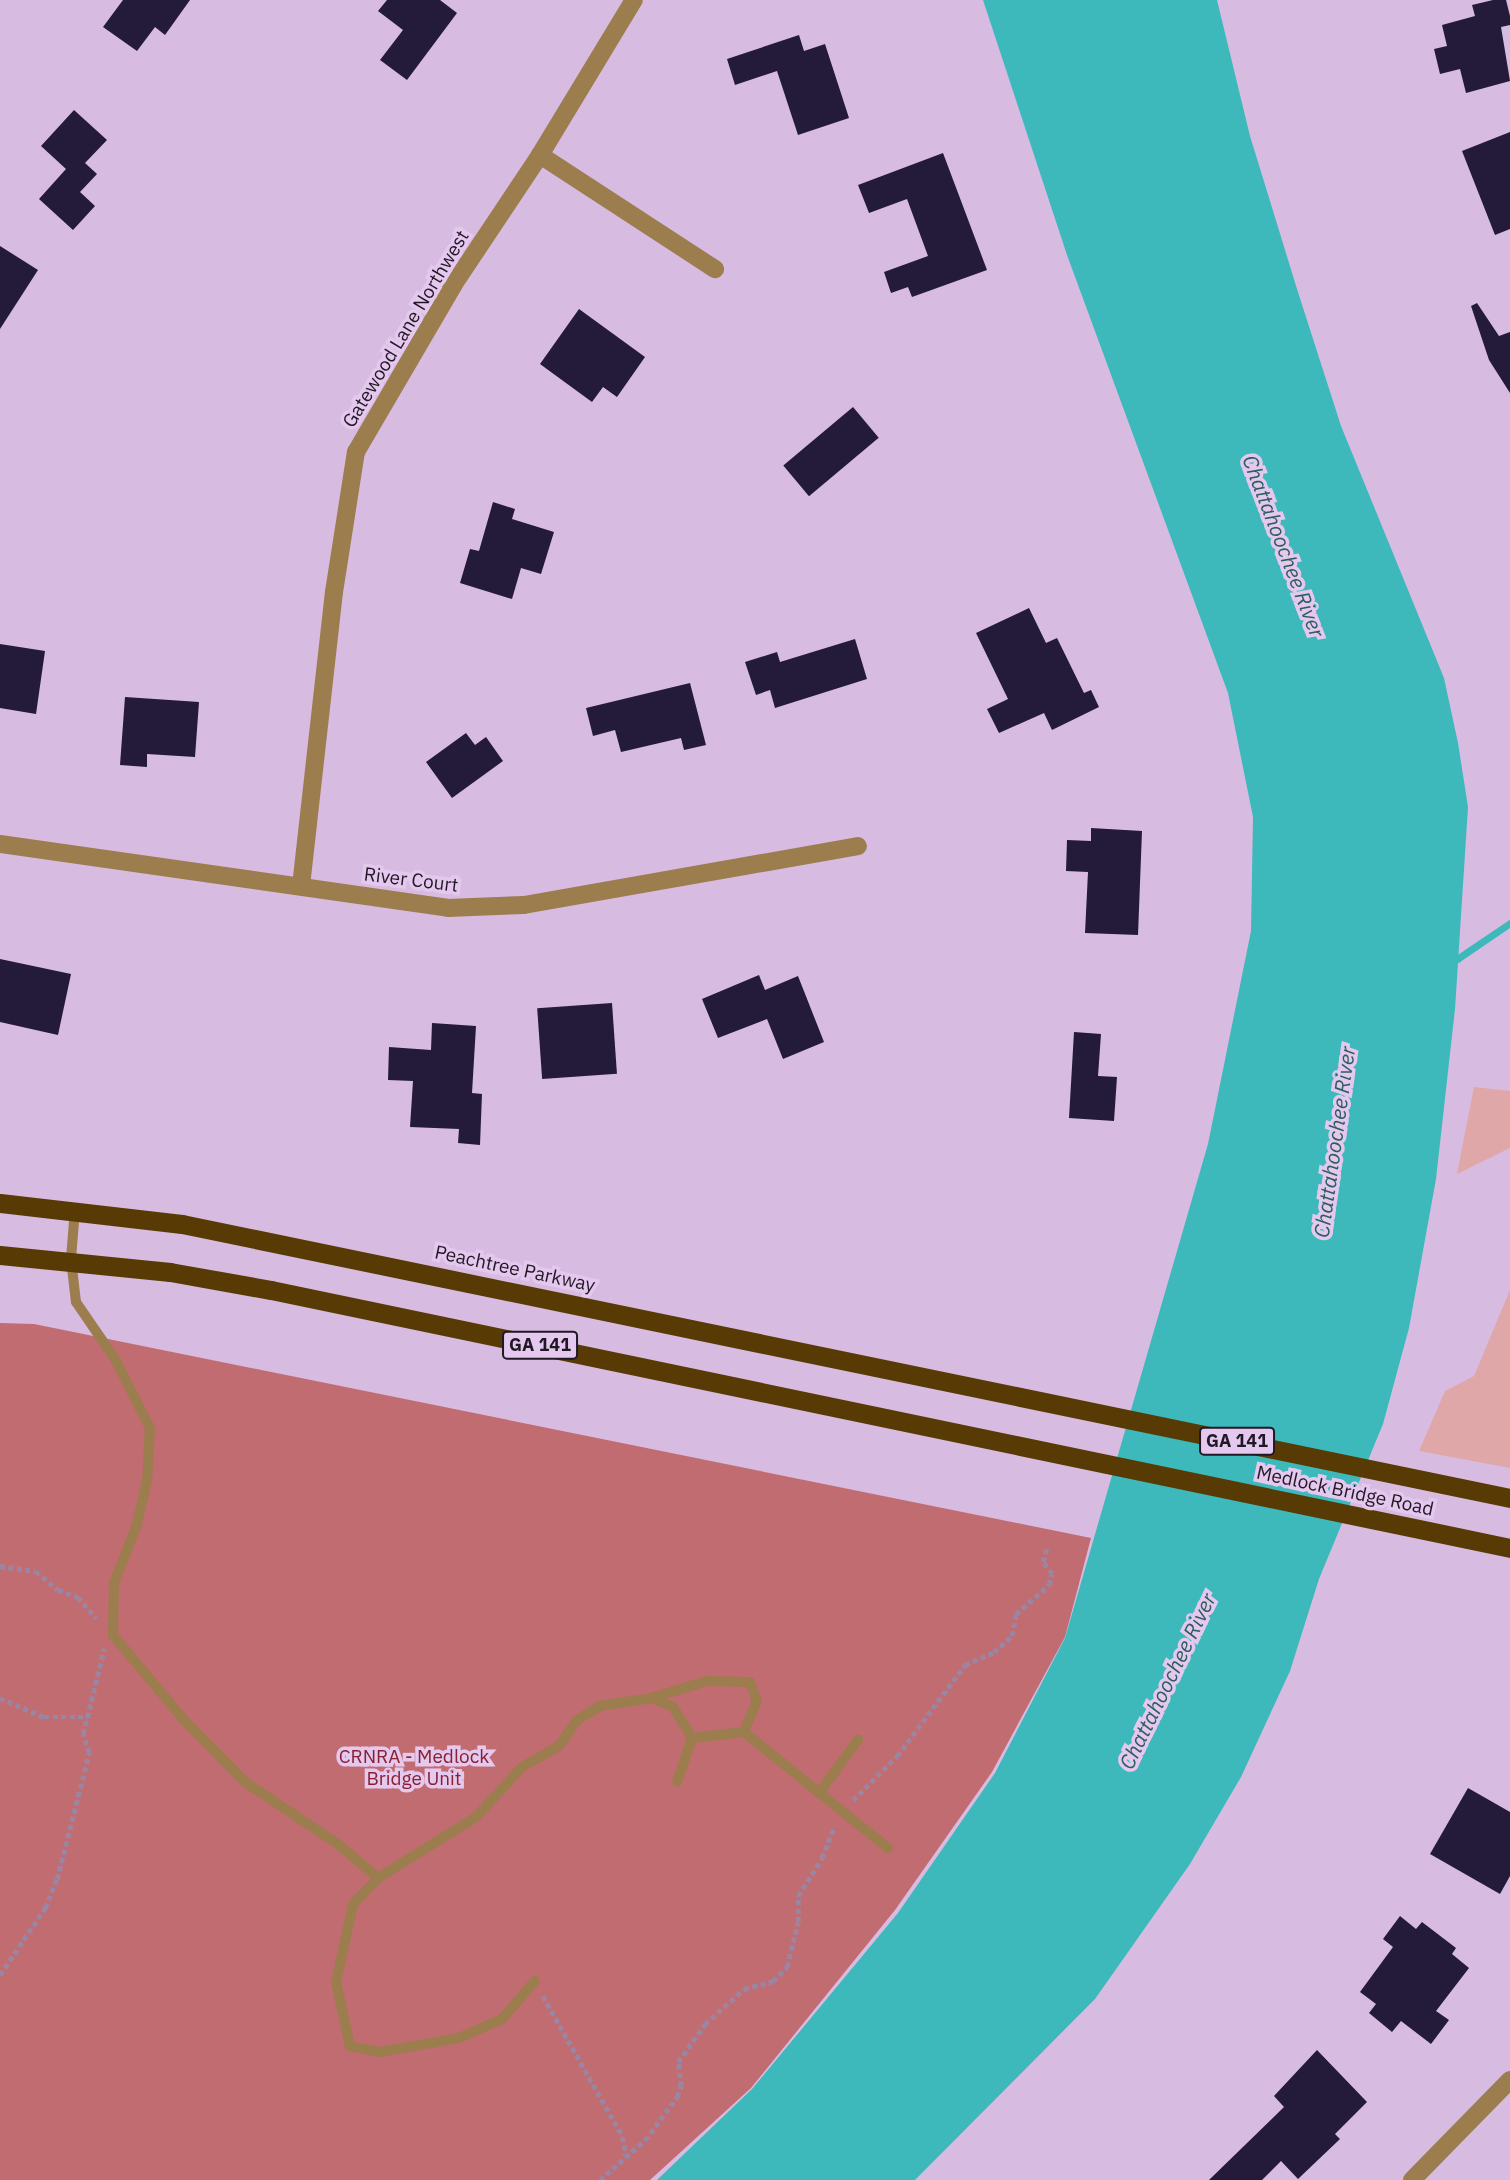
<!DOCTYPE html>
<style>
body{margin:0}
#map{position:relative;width:1510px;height:2180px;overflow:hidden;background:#d7bbe1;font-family:"IBM Plex Sans",sans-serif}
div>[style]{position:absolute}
.green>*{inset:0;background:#e0a7a8}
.forest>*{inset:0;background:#c06c71}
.water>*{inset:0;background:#3db9bb}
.stream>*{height:7px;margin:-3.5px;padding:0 3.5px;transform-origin:3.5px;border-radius:3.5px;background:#3db9bb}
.building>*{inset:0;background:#241a3a;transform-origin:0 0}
.path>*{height:4.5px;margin-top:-2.25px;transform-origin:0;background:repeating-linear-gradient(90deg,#9c85a3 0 5px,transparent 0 8.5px)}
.service>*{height:10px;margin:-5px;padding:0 5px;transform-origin:5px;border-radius:5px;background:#9c7d4d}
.minor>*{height:18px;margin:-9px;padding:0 9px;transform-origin:9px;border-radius:9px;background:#9c7d4d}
.trunk>*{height:19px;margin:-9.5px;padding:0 9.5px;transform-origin:9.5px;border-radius:9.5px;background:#583b04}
span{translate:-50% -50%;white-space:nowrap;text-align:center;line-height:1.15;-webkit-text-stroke:7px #e4c8ee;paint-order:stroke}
.shield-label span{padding:2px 5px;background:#e4c8ee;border:2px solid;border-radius:5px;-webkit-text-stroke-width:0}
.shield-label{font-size:18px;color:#221825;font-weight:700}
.street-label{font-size:19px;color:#221825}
.park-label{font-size:19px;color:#872131}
.water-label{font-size:21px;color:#2b5e5f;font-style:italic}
</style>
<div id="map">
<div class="green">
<i style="clip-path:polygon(1474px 1087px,1510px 1091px,1510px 1148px,1457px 1174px)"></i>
<i style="clip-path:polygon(1510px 1290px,1510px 1468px,1419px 1451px,1445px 1391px,1474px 1376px)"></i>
</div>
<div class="forest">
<i style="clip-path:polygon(0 1323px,34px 1324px,1091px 1538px,1065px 1637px,992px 1772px,895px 1910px,751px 2088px,650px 2180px,0 2180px)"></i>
</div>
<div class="water">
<i style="clip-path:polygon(983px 0,1217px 0,1250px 136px,1297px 289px,1341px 426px,1444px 678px,1458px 743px,1468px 807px,1455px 1009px,1436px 1179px,1409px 1328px,1383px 1424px,1319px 1579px,1290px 1671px,1241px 1777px,1190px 1864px,1095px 1999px,915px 2180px,657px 2180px,752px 2089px,898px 1913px,995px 1773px,1065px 1638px,1208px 1144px,1251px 931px,1253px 817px,1228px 693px,1067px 255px)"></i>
</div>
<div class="stream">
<i style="left:1448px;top:959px;width:9px"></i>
<i style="left:1457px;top:959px;width:64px;rotate:-34.2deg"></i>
</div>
<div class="building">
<i style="clip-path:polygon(123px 0,190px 0,165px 35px,155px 27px,137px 51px,103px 27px)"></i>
<i style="clip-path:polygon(387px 0,440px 0,457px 13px,407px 80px,380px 60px,403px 30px,378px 11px)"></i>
<i style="clip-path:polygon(1493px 0,1506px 0,1510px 16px,1510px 25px,1501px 27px,1510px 81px,1466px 93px,1460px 69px,1440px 74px,1434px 49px,1447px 46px,1442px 25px,1475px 16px,1472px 5px)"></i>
<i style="clip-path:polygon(799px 35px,804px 51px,825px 44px,849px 118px,798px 135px,777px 71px,735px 85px,727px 59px)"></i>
<i style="clip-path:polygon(74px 110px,107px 140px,85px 163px,97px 174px,80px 192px,95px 206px,73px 230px,39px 199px,66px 169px,41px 146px)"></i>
<i style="clip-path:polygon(1510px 132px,1510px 229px,1495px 235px,1462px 151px)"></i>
<i style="clip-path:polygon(943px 153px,987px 270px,912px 297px,908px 287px,891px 293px,884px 272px,928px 256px,907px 199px,869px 213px,858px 185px)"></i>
<i style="clip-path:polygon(0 246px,38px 270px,0 329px)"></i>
<i style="clip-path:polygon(1477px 303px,1499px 336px,1510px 332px,1510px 393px,1489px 360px,1471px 306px)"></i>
<i style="clip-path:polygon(579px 309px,645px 357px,617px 397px,603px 387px,592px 402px,540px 364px)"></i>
<i style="left:853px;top:407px;width:40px;height:91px;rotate:50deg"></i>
<i style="clip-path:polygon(493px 502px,515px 509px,512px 519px,554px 532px,541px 574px,521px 568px,512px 599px,460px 583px,470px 549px,479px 551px)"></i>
<i style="clip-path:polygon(1029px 608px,1046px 643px,1057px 638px,1084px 693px,1091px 690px,1099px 707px,1052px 730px,1044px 713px,999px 733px,987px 709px,1008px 699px,976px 633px)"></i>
<i style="clip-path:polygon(855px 639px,867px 679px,775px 708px,770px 690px,756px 695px,745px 662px,777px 652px,780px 662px)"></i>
<i style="clip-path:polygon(0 644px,45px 651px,36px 714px,0 708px)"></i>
<i style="clip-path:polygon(690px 683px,706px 745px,684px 750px,681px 738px,621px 752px,615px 730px,593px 736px,586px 708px)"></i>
<i style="clip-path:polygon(125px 697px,199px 702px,195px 757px,147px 754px,147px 767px,120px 765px)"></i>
<i style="clip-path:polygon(466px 733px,475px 745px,486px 737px,503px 761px,452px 798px,426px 762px)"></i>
<i style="clip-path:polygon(1091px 828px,1142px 831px,1138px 935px,1085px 933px,1088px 872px,1066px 871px,1067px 840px,1091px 841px)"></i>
<i style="clip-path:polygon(0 959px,71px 974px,58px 1035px,0 1022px)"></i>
<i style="clip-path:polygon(759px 975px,765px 990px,798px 976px,824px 1042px,783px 1059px,767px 1019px,718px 1038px,702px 999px)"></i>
<i style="left:612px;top:1003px;width:71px;height:75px;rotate:86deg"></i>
<i style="clip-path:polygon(432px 1023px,476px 1026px,472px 1093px,482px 1094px,480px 1145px,458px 1143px,459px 1129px,410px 1127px,413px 1081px,388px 1080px,389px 1047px,431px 1050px)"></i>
<i style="clip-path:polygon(1074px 1032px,1101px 1034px,1098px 1076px,1117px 1077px,1114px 1121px,1069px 1118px)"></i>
<i style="clip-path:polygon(1468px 1788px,1510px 1812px,1510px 1876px,1500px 1894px,1430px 1854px)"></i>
<i style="clip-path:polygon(1400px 1916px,1416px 1929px,1422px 1922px,1456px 1948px,1452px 1954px,1469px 1968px,1436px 2011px,1449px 2020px,1431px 2044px,1401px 2021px,1392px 2032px,1369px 2013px,1376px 2004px,1360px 1992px,1393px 1947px,1383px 1939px)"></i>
<i style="clip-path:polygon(1317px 2050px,1367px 2102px,1335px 2134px,1340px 2139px,1298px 2179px,1281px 2161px,1262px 2180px,1209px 2180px,1284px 2107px,1274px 2096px)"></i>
</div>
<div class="path">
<i style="left:0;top:1566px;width:36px;rotate:8deg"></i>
<i style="left:36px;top:1571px;width:29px;rotate:41deg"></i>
<i style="left:58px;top:1590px;width:21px;rotate:19deg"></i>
<i style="left:78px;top:1597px;width:28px;rotate:49deg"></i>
<i style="left:0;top:1698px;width:48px;rotate:23.4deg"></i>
<i style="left:44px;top:1717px;width:45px"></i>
<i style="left:853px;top:1800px;width:62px;rotate:-45deg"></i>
<i style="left:897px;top:1756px;width:114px;rotate:-53.2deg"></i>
<i style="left:965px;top:1665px;width:32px;rotate:-24deg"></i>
<i style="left:994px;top:1652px;width:24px;rotate:-42deg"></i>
<i style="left:1012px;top:1636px;width:22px;rotate:-80deg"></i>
<i style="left:1016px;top:1614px;width:44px;rotate:-41.3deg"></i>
<i style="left:1049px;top:1585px;width:11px;rotate:-75deg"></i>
<i style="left:1052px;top:1574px;width:15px;rotate:-127deg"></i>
<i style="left:1043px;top:1562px;width:16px;rotate:-75deg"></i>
<i style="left:0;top:1975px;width:81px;rotate:-56.1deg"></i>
<i style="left:45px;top:1908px;width:31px;rotate:-68deg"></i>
<i style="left:57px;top:1879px;width:130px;rotate:-75.7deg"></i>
<i style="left:89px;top:1753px;width:20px;rotate:-108deg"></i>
<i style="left:83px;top:1734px;width:88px;rotate:-76.1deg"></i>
<i style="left:543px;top:1996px;width:162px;rotate:60.4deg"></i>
<i style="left:623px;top:2137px;width:18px;rotate:81deg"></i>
<i style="left:600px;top:2180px;width:60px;rotate:-41.6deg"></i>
<i style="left:645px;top:2140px;width:54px;rotate:-53.3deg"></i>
<i style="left:677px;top:2097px;width:12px;rotate:-70deg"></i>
<i style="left:681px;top:2086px;width:24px;rotate:-97deg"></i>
<i style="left:678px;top:2062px;width:47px;rotate:-54.6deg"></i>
<i style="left:705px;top:2024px;width:52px;rotate:-41.9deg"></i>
<i style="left:744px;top:1989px;width:30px;rotate:-15deg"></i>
<i style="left:773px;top:1981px;width:20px;rotate:-45deg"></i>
<i style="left:787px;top:1967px;width:46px;rotate:-76.3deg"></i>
<i style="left:798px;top:1922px;width:26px;rotate:-90deg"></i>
<i style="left:798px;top:1896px;width:45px;rotate:-57.7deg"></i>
<i style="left:822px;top:1858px;width:34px;rotate:-69deg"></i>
</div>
<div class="service">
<i style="left:75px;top:1209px;width:50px;rotate:94.6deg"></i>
<i style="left:71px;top:1259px;width:43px;rotate:83.4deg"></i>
<i style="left:76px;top:1302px;width:69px;rotate:55.6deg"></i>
<i style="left:115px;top:1359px;width:77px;rotate:63.1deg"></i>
<i style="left:150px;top:1428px;width:53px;rotate:93.2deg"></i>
<i style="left:147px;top:1481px;width:47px;rotate:103.4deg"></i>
<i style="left:136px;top:1527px;width:60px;rotate:111.4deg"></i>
<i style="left:114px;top:1583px;width:52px;rotate:91.1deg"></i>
<i style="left:113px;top:1635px;width:112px;rotate:50.1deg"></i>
<i style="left:185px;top:1721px;width:86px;rotate:45.5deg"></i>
<i style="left:245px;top:1782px;width:113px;rotate:33.8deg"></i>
<i style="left:339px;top:1845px;width:51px;rotate:40.2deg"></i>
<i style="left:652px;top:1698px;width:23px;rotate:23deg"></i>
<i style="left:673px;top:1707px;width:36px;rotate:58deg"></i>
<i style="left:692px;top:1738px;width:46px;rotate:108.8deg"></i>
<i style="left:744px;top:1732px;width:185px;rotate:38.9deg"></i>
<i style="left:819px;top:1793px;width:66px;rotate:-53.7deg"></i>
<i style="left:535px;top:1981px;width:50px;rotate:131deg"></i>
<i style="left:502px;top:2019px;width:47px;rotate:156.2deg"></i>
<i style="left:459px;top:2038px;width:80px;rotate:170deg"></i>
<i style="left:380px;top:2052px;width:31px;rotate:-169deg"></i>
<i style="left:350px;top:2046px;width:66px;rotate:-102.3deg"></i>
<i style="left:336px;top:1982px;width:80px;rotate:-77.7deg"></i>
<i style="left:353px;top:1904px;width:36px;rotate:-46deg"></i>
<i style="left:378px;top:1878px;width:115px;rotate:-31.9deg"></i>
<i style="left:476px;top:1817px;width:68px;rotate:-47.4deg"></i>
<i style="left:522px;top:1767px;width:43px;rotate:-29.6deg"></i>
<i style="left:559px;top:1746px;width:32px;rotate:-55deg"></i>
<i style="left:577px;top:1720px;width:27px;rotate:-31deg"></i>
<i style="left:600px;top:1706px;width:53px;rotate:-8.7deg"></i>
<i style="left:652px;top:1698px;width:58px;rotate:-17.2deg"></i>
<i style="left:707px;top:1681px;width:43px;rotate:1.3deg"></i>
<i style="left:750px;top:1682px;width:20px;rotate:70deg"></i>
<i style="left:757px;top:1701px;width:34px;rotate:113deg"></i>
<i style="left:744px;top:1732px;width:52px;rotate:173.4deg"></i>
</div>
<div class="minor">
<i style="left:540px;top:155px;width:209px;rotate:33.1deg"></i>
<i style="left:0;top:844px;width:453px;rotate:8.1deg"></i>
<i style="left:448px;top:908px;width:76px;rotate:-2.3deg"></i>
<i style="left:524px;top:905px;width:339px;rotate:-10deg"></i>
<i style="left:301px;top:886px;width:296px;rotate:-83.6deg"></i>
<i style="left:334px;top:592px;width:142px;rotate:-81.1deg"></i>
<i style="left:356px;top:452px;width:194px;rotate:-59.7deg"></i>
<i style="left:454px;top:284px;width:155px;rotate:-56.3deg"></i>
<i style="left:540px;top:155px;width:181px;rotate:-58.8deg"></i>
<i style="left:1412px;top:2180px;width:140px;rotate:-45.6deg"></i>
</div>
<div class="trunk">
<i style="left:0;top:1203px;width:183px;rotate:6.6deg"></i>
<i style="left:182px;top:1224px;width:1356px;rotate:11.66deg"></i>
<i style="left:0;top:1255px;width:171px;rotate:5.7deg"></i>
<i style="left:170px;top:1272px;width:103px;rotate:10.1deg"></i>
<i style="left:271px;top:1290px;width:1266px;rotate:11.76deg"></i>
</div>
<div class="shield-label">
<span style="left:540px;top:1345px">GA 141</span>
<span style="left:1237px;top:1441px">GA 141</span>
</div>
<div class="street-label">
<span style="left:406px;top:329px;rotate:-59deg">Gatewood Lane Northwest</span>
<span style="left:411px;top:880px;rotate:7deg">River Court</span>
<span style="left:515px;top:1269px;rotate:12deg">Peachtree Parkway</span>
<span style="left:1345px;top:1491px;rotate:12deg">Medlock Bridge Road</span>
</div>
<div class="park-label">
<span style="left:414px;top:1768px">CRNRA - Medlock<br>Bridge Unit</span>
</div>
<div class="water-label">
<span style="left:1284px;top:546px;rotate:69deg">Chattahoochee River</span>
<span style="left:1334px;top:1142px;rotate:-82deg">Chattahoochee River</span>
<span style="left:1167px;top:1681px;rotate:-64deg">Chattahoochee River</span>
</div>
</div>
